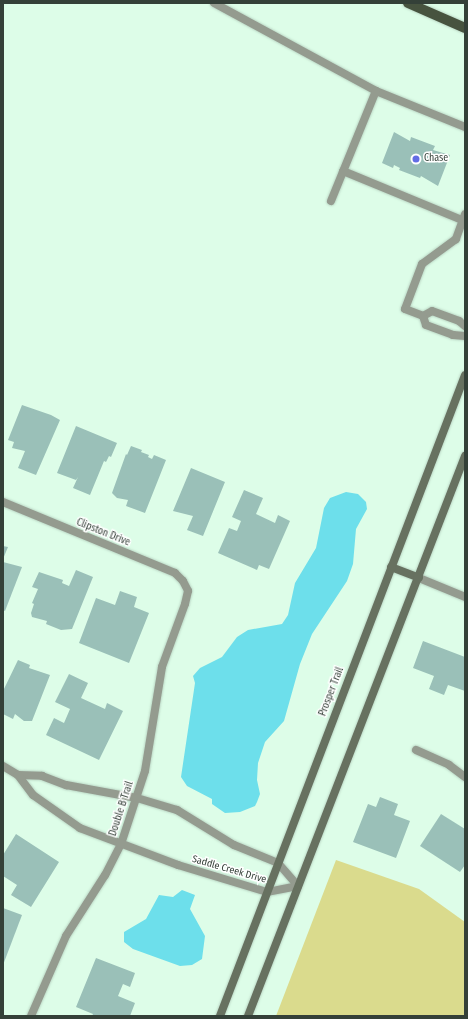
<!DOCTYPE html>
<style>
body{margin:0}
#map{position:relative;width:468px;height:1019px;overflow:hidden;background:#ddfde8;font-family:"Fira Sans Condensed",sans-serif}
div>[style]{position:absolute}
.green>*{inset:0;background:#dadb8d}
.water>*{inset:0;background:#6ddfeb}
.building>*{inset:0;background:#9ac0b8}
.roads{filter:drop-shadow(0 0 1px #bbd7c5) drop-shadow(0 0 1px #bbd7c5)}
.lane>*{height:8px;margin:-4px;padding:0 4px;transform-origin:4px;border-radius:4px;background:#949b8f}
.street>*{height:8px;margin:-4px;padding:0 4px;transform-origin:4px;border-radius:4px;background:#949b8f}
.secondary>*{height:8px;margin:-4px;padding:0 4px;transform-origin:4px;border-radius:4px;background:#677160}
.primary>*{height:10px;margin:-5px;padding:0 5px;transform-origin:5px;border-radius:5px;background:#47533f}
.dots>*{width:11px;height:11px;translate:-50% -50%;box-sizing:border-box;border:2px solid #fff;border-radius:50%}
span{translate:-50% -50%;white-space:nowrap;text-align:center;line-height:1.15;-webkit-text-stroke:3px #fff;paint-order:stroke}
.poi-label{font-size:10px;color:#344038}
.left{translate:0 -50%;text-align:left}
.street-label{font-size:10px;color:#344038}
.frame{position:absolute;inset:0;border:4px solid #344038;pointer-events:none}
</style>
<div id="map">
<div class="green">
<i style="clip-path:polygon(336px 860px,419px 889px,465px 922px,465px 1016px,276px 1016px)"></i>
</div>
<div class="water">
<i style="clip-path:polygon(346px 492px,358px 494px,366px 502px,367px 509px,356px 529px,353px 564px,347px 581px,312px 634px,300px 664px,284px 721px,265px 742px,258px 763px,257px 780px,260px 794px,257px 802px,255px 806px,240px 812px,225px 813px,212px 804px,212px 799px,187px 786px,181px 777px,195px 683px,193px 676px,200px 668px,222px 657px,237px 637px,248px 630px,282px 624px,288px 615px,295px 583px,316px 548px,324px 508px,330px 498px)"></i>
<i style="clip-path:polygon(182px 890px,195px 895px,190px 909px,205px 936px,202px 959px,192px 965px,180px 966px,133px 949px,124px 942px,124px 932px,146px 919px,159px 895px,173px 897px)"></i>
</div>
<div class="building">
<i style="clip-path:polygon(394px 132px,410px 141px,411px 137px,435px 146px,433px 150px,450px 155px,438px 186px,421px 176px,420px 178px,399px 170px,400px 168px,394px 165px,393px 168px,382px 163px)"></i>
<i style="clip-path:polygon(22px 405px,51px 415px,60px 420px,36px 475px,18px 468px,25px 451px,12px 448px,14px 442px,8px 440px)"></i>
<i style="clip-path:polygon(76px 426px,117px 443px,111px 457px,109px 456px,106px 462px,104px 461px,90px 495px,73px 488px,78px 477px,76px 480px,57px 473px)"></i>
<i style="clip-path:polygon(131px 446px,142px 450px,141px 452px,149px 455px,148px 457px,152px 459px,154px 455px,166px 460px,145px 513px,126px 506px,128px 500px,117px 498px,112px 493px,126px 454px,127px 455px)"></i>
<i style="clip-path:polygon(191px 468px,225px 482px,203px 536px,187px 530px,193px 516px,173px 511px)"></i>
<i style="clip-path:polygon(244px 490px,263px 498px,256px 514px,275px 523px,278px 515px,290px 521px,269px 569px,259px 565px,257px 570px,218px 553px,229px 528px,237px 531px,241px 521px,232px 517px)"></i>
<i style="clip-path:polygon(3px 546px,8px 547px,3px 559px)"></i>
<i style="clip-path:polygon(3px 562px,22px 567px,5px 611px,3px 610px)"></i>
<i style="clip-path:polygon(76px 570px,93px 577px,72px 629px,61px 630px,46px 624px,47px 621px,32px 617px,31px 613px,34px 604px,32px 603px,38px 589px,32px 587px,39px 572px,63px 580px,62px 583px,69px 586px)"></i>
<i style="clip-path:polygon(120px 591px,137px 597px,134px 607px,149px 613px,129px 663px,79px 643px,96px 598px,115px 605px)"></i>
<i style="clip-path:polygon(423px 641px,465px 657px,465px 691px,448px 685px,444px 695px,429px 689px,434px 676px,413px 668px)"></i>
<i style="clip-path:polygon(18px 660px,30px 665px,29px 668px,50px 675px,32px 721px,24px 721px,15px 714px,13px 719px,3px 714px,3px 691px)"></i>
<i style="clip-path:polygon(69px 674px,88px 683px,81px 698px,105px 709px,107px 703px,123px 711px,99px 760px,46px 735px,54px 718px,64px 723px,70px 709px,55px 702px)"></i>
<i style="clip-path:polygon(380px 797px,398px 804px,394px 815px,410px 821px,396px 858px,353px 842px,368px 804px,376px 807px)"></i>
<i style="clip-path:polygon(441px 814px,465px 829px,465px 865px,460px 872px,420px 846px)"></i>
<i style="clip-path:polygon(16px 834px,59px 862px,31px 907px,11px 895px,17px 885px,3px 876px,3px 855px)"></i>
<i style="clip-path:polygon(3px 908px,22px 915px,3px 965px)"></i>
<i style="clip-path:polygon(96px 958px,135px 973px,130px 987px,123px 984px,118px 996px,135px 1003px,130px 1016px,92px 1016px,93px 1014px,76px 1007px)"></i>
</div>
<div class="roads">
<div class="lane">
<i style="left:214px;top:3px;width:184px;rotate:28.5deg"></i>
<i style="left:376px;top:91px;width:96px;rotate:22deg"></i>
<i style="left:343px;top:171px;width:129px;rotate:22.4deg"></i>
<i style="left:331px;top:201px;width:119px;rotate:-67.8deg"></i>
<i style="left:465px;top:214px;width:27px;rotate:110deg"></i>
<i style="left:456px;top:239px;width:42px;rotate:143.7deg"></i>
<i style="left:422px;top:264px;width:48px;rotate:110.7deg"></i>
<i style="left:405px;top:309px;width:19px;rotate:21deg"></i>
<i style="left:423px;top:316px;width:10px;rotate:-29deg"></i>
<i style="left:432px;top:311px;width:29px;rotate:20deg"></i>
<i style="left:459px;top:321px;width:8px;rotate:40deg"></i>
<i style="left:423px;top:316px;width:9px;rotate:72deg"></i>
<i style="left:426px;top:325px;width:29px;rotate:20deg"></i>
<i style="left:453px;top:335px;width:12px;rotate:5deg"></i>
<i style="left:419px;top:578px;width:50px;rotate:22.4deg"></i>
</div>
<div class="street">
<i style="left:3px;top:502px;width:186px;rotate:22.4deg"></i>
<i style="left:175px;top:573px;width:11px;rotate:45deg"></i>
<i style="left:183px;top:581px;width:11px;rotate:63deg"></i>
<i style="left:188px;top:591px;width:13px;rotate:103deg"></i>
<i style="left:185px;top:604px;width:67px;rotate:110.1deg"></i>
<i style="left:162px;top:667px;width:105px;rotate:99.3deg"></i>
<i style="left:145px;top:771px;width:77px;rotate:108.2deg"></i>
<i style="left:121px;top:844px;width:35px;rotate:117deg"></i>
<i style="left:105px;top:875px;width:72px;rotate:122.6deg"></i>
<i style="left:66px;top:936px;width:87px;rotate:113.6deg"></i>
<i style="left:416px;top:750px;width:36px;rotate:24deg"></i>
<i style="left:449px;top:765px;width:20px;rotate:37deg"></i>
<i style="left:3px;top:766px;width:17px;rotate:31deg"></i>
<i style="left:18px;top:775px;width:24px;rotate:2deg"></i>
<i style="left:42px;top:776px;width:26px;rotate:21deg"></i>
<i style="left:66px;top:785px;width:72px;rotate:10.4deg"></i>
<i style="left:137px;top:798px;width:42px;rotate:16.7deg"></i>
<i style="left:177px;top:810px;width:67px;rotate:31.6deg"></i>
<i style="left:234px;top:845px;width:48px;rotate:22.2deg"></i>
<i style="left:278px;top:863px;width:30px;rotate:49deg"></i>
<i style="left:298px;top:886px;width:32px;rotate:169deg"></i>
<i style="left:267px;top:892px;width:93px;rotate:-163.1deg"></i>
<i style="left:178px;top:865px;width:105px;rotate:-159.3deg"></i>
<i style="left:80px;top:828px;width:57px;rotate:-144.9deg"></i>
<i style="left:33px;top:795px;width:25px;rotate:-127deg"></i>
</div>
<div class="secondary">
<i style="left:391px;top:567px;width:30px;rotate:21deg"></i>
<i style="left:220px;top:1016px;width:686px;rotate:-69.08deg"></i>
<i style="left:248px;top:1016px;width:601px;rotate:-68.82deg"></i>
</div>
<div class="primary">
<i style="left:408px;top:3px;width:62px;rotate:23.7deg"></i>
</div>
</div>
<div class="dots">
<i style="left:416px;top:159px;background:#636de5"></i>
</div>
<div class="poi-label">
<span class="left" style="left:424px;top:159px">Chase</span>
</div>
<div class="street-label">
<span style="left:103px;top:533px;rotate:22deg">Clipston Drive</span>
<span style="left:332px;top:692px;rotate:-69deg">Prosper Trail</span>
<span style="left:122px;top:809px;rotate:-72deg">Double B Trail</span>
<span style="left:229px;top:870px;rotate:16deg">Saddle Creek Drive</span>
</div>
<div class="frame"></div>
</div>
